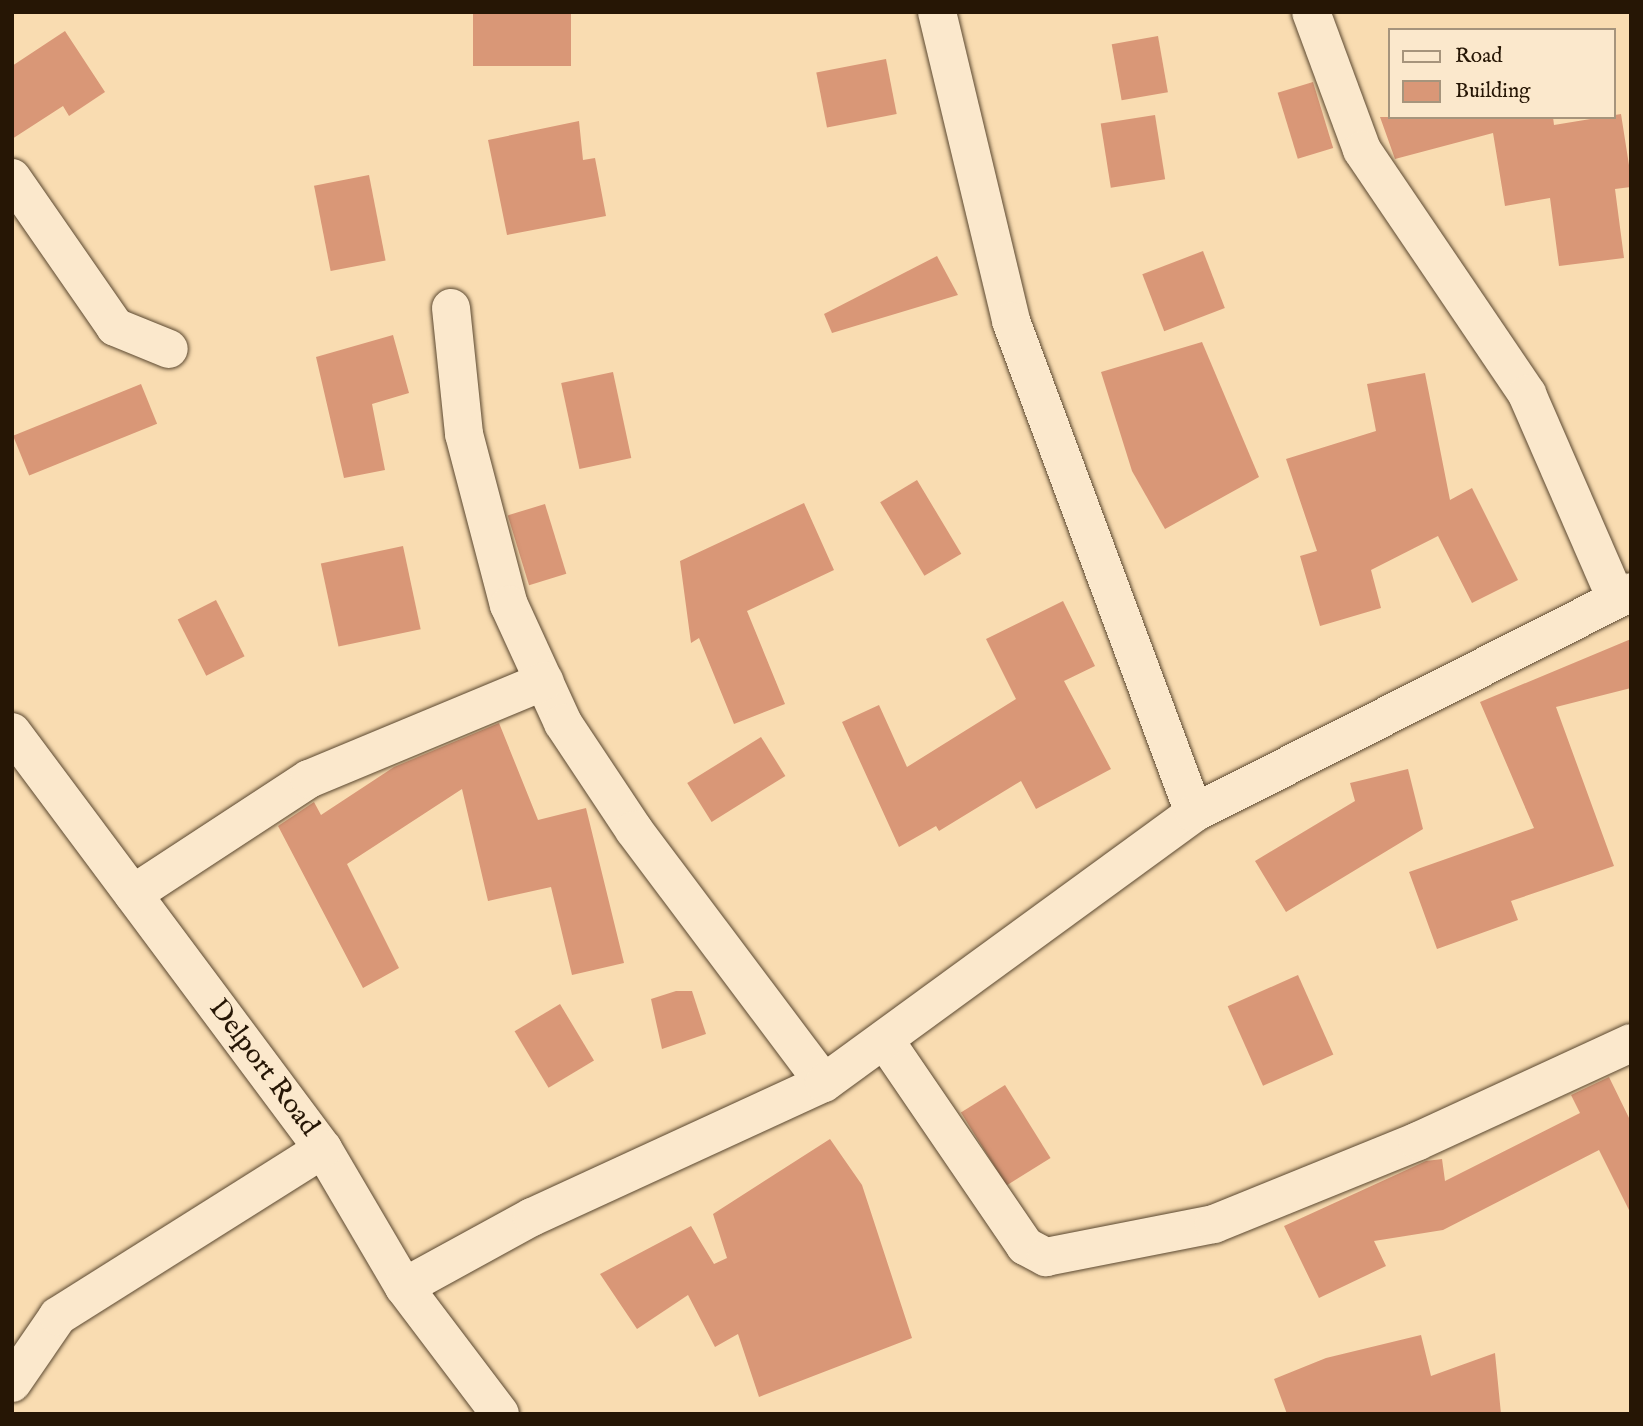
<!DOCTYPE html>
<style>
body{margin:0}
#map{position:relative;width:1643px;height:1426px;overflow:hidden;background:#f9dcb1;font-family:"IM FELL English",serif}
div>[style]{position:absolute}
.building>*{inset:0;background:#d99777;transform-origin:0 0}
.roads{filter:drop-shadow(0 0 2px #5b4830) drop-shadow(0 0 2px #5b4830)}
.minor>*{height:38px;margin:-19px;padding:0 19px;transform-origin:19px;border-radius:19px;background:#fbe8cc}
span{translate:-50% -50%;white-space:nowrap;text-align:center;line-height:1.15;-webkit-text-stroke:5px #fbe8cc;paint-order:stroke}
.street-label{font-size:28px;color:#261605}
.frame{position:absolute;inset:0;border:14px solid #261605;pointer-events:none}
.legend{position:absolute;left:1388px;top:28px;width:228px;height:91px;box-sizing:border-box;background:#fbe8cc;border:2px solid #a6947c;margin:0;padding:9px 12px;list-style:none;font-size:21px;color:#261605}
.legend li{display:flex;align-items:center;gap:14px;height:35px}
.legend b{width:35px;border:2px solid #a6947c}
</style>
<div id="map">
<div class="building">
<i style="left:473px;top:12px;width:98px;height:54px"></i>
<i style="clip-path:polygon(65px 31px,105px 92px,69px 116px,63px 106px,12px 139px,12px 66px)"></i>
<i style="left:1158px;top:36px;width:57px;height:47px;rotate:80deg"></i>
<i style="left:886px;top:59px;width:56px;height:71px;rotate:79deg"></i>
<i style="left:1313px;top:82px;width:69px;height:37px;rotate:73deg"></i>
<i style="clip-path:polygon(1621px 114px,1631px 178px,1631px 187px,1615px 189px,1624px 258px,1559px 266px,1550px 198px,1505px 206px,1493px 133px,1395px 159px,1380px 117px,1553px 117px,1554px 125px)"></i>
<i style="left:1155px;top:115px;width:65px;height:55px;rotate:81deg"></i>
<i style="clip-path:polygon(579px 121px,583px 160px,595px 158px,606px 216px,507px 235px,488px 140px)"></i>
<i style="left:369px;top:175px;width:87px;height:56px;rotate:79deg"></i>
<i style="left:1203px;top:251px;width:61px;height:65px;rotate:69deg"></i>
<i style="clip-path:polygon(937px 256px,958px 295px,832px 333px,824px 314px)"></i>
<i style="clip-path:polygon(393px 335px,409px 393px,372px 404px,385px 470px,344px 478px,316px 357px)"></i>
<i style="clip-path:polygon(1202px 342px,1259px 477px,1165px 529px,1132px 471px,1101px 372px)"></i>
<i style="left:613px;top:372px;width:88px;height:53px;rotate:78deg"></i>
<i style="clip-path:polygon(1425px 373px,1450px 500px,1472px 488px,1518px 580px,1472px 603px,1438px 536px,1371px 570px,1381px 608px,1320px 626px,1300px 556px,1317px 551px,1286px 459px,1376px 431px,1367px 384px)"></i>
<i style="left:141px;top:384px;width:43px;height:138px;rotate:68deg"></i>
<i style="left:917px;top:480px;width:86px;height:43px;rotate:59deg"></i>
<i style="clip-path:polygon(804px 503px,834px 570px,747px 611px,785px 704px,734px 724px,699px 638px,691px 643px,680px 561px)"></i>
<i style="left:545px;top:504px;width:73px;height:39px;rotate:73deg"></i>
<i style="left:403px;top:546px;width:85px;height:84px;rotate:78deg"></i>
<i style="left:216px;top:600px;width:63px;height:43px;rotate:63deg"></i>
<i style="clip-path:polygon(1063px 601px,1095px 666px,1064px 681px,1111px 769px,1036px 809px,1021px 781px,939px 831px,936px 826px,899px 847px,842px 722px,879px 705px,907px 767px,1016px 699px,986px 639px)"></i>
<i style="clip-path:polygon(1631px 639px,1631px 688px,1556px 707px,1614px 866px,1511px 901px,1518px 920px,1437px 949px,1409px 872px,1534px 828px,1480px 702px)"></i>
<i style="clip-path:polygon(499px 723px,538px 820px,586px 808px,624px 963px,572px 975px,551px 887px,488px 901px,462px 789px,347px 864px,399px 968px,363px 988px,278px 826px,314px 802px,321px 815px,394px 767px)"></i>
<i style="left:761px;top:737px;width:46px;height:87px;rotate:58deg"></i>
<i style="clip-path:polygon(1408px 769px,1423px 829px,1286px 912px,1255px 861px,1355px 801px,1350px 783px)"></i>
<i style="left:1298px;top:975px;width:87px;height:77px;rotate:66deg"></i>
<i style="clip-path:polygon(676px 991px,692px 991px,706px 1034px,662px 1049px,651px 999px)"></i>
<i style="left:560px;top:1004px;width:66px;height:53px;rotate:59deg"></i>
<i style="clip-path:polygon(1609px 1077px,1631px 1122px,1631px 1214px,1599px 1150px,1443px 1230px,1374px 1241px,1386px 1266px,1319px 1298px,1284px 1226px,1426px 1161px,1442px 1159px,1445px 1181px,1580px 1113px,1571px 1095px)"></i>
<i style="left:1005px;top:1085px;width:86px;height:52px;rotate:58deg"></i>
<i style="clip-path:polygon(830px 1139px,862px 1185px,912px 1338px,759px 1397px,738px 1334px,715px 1347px,688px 1295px,637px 1329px,600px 1274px,691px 1226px,714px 1264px,727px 1258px,713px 1214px)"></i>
<i style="clip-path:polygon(1421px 1335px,1431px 1376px,1495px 1353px,1501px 1414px,1287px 1414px,1274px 1379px,1326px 1358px)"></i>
</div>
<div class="roads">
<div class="minor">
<i style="left:937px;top:12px;width:318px;rotate:76.5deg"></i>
<i style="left:1011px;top:321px;width:525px;rotate:69.6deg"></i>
<i style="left:1311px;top:12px;width:147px;rotate:69.7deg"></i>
<i style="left:1362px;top:150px;width:295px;rotate:55.9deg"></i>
<i style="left:1527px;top:394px;width:223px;rotate:66.5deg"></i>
<i style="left:12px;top:178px;width:181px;rotate:55.3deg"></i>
<i style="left:115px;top:327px;width:58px;rotate:22.2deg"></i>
<i style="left:451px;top:308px;width:127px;rotate:84.1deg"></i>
<i style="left:464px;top:434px;width:177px;rotate:75.3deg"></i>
<i style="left:509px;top:605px;width:130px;rotate:65.4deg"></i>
<i style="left:563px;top:723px;width:128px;rotate:56.4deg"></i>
<i style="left:634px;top:830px;width:316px;rotate:53.1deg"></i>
<i style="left:12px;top:732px;width:520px;rotate:53.28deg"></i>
<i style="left:323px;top:1149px;width:160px;rotate:59.6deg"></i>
<i style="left:404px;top:1287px;width:159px;rotate:52.9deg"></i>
<i style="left:133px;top:894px;width:210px;rotate:-33.2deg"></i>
<i style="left:309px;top:779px;width:255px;rotate:-22.6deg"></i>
<i style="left:886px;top:1042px;width:247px;rotate:55.7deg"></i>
<i style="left:1025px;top:1246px;width:24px;rotate:28deg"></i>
<i style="left:1046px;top:1257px;width:171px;rotate:-11.1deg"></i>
<i style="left:1214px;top:1224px;width:220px;rotate:-22.1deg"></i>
<i style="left:1418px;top:1141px;width:234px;rotate:-24.7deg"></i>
<i style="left:404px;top:1287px;width:146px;rotate:-28.7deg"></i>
<i style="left:532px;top:1217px;width:321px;rotate:-24.7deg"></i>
<i style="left:824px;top:1083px;width:458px;rotate:-36.1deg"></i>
<i style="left:1194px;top:813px;width:490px;rotate:-26.8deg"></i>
<i style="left:12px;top:1383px;width:81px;rotate:-55.5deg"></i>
<i style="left:58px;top:1316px;width:313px;rotate:-32.2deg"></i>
</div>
</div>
<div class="street-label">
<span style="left:263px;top:1068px;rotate:53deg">Delport Road</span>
</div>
<div class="frame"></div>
<ul class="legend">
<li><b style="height:9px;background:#fbe8cc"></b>Road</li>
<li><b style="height:19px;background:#d99777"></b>Building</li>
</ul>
</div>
